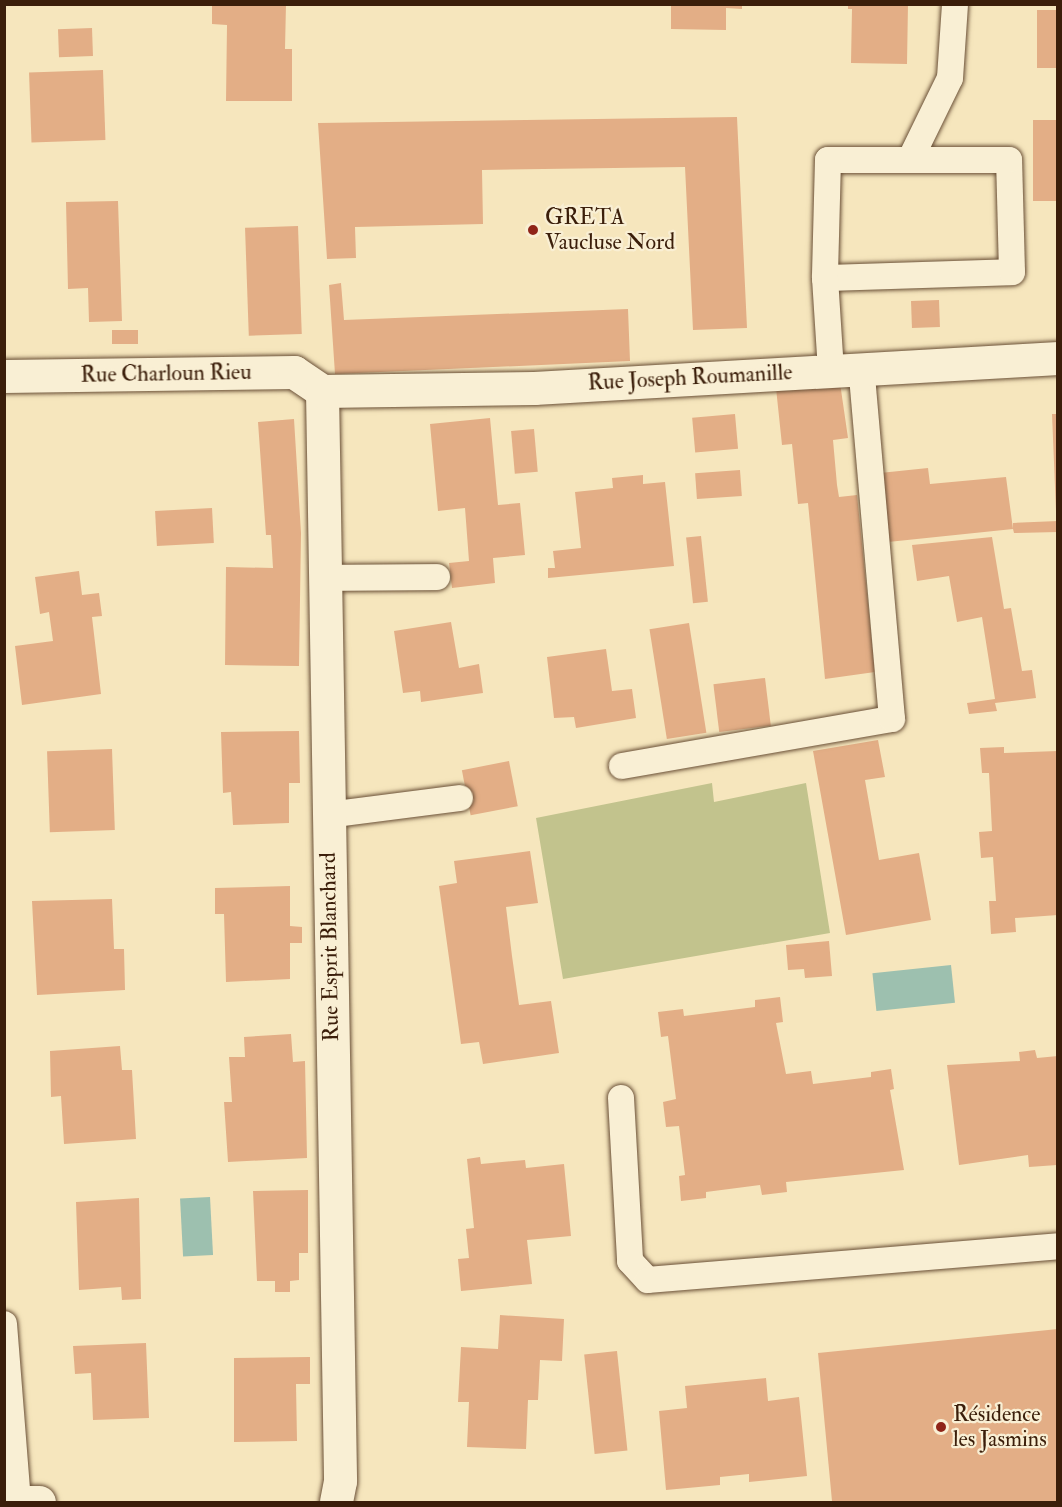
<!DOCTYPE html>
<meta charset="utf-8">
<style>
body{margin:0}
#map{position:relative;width:1062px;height:1507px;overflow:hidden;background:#f6e6bd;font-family:"IM FELL Double Pica",serif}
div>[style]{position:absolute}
.green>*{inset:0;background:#c2c38d}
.water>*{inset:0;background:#9dc0af;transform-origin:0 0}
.building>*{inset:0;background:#e3ae86;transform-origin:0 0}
.roads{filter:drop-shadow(0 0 2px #6a5037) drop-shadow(0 0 2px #6a5037)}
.lane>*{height:26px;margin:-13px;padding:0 13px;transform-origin:13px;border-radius:13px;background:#f9efd4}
.street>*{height:33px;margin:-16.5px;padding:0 16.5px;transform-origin:16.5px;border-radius:16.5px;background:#f9efd4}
.dots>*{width:16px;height:16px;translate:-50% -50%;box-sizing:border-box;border:3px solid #f9efd4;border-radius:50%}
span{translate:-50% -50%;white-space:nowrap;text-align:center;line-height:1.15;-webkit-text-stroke:4.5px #f9efd4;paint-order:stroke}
.poi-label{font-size:22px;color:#3b1e0a}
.left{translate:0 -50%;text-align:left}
.street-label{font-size:22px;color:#3b1e0a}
.frame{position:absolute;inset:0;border:6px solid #3b1e0a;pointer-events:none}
</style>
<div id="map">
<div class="green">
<i style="clip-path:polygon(712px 783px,714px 802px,806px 783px,830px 933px,563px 979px,536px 818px)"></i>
</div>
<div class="water">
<i style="left:951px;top:965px;width:38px;height:79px;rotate:84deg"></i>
<i style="left:210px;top:1197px;width:58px;height:30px;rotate:87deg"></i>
</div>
<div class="building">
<i style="clip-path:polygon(212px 4px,286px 4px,285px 49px,292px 49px,292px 101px,226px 101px,227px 25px,212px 24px)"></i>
<i style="clip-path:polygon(679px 4px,742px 4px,742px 9px,726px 8px,726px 30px,671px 29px,671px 6px)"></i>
<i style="clip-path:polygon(848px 4px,908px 4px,907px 64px,851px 63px,852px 9px,848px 9px)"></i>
<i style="left:1037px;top:10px;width:21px;height:58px"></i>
<i style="left:92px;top:28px;width:28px;height:34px;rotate:88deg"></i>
<i style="left:103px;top:70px;width:70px;height:74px;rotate:88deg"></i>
<i style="clip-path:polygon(737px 117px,747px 328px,693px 330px,685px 167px,482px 170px,483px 224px,355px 227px,356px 258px,327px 259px,318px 123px)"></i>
<i style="left:1033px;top:120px;width:25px;height:81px"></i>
<i style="clip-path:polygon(118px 201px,122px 321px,89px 322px,88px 288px,68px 289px,66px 202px)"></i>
<i style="left:298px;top:226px;width:108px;height:53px;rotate:88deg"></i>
<i style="clip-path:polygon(341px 283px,344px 320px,628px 309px,630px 361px,335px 374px,329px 285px)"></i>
<i style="left:939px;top:300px;width:27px;height:28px;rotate:88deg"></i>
<i style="left:138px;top:330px;width:14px;height:26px;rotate:90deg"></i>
<i style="clip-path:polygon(839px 376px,848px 438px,833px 440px,837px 485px,839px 497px,857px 495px,875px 672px,825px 679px,808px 503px,798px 504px,792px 444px,782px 445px,776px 388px)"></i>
<i style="left:735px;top:414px;width:35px;height:43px;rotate:85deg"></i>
<i style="clip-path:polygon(1052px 414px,1058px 414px,1058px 511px,1056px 511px)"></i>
<i style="clip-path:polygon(490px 418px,498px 505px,520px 503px,525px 555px,493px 558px,495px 583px,452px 588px,449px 563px,469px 561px,465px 508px,438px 511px,430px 424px)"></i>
<i style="clip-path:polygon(294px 419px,301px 533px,299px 666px,225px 665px,226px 567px,273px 568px,271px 535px,266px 535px,258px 422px)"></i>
<i style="left:534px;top:429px;width:43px;height:23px;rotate:85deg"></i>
<i style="clip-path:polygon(928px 468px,930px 484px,1006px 477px,1013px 529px,1013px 523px,1058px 521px,1058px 532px,1014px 533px,1013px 529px,888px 542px,880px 473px)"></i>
<i style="left:740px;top:470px;width:26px;height:45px;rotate:86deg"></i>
<i style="clip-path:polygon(643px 475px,643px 484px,665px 482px,674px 566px,548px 578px,548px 568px,555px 568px,553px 551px,581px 548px,575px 492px,613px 488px,612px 478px)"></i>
<i style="left:212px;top:508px;width:35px;height:57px;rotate:87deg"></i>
<i style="left:701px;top:536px;width:66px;height:15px;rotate:84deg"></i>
<i style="clip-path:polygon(992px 537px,1004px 609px,1011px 608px,1022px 671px,1032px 670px,1036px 698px,995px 703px,997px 711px,969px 714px,967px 703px,995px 699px,982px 617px,957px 622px,949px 576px,917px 581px,912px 545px)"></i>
<i style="clip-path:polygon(79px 571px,82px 595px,99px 593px,102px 616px,92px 617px,101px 694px,22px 705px,15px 646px,53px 641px,49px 612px,40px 614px,35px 577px)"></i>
<i style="clip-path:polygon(451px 622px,459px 668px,479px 664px,483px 693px,421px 702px,420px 691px,403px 693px,394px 631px)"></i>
<i style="left:689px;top:623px;width:111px;height:40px;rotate:81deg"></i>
<i style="clip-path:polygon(606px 649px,612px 691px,632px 689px,636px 718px,576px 728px,574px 717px,554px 718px,547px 657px)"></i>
<i style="left:765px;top:678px;width:48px;height:52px;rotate:83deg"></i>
<i style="clip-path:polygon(299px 731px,300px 783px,289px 783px,289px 823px,233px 825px,231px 792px,223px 793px,221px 732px)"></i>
<i style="clip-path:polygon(878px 740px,885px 777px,865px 780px,879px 860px,919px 853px,931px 920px,846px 935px,813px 751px)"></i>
<i style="clip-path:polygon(1004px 747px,1004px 753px,1058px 751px,1058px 915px,1015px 918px,1016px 932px,991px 934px,989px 901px,996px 901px,993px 857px,981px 858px,979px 832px,992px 831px,989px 773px,982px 773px,980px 748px)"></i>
<i style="left:112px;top:749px;width:81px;height:65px;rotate:88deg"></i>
<i style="left:509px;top:761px;width:46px;height:48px;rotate:79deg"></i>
<i style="clip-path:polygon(530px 851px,538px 903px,506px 907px,512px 956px,519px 1005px,551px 1001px,559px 1053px,483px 1064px,479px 1042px,461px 1044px,439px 886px,457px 883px,454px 861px)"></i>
<i style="clip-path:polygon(290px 886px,290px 926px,302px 927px,302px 943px,290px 943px,290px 979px,226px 982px,224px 914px,215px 914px,215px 888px)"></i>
<i style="clip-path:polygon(112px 899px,114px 949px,124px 949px,125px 990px,37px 995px,32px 901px)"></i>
<i style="clip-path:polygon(829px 941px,832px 976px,805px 978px,804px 969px,788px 970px,786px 945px)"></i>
<i style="clip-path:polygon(780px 997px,783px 1022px,776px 1023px,786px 1074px,811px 1071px,813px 1084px,871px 1077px,871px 1072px,891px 1069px,894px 1089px,890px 1090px,904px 1170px,786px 1182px,787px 1192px,762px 1195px,760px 1185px,706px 1192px,706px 1198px,681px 1201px,679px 1176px,685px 1175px,679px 1126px,666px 1127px,663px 1102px,676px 1099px,668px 1036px,661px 1037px,658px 1012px,683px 1009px,684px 1016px,755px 1007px,755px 1000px)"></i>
<i style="clip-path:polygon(291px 1034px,293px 1062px,305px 1061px,307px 1158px,228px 1162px,224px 1102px,232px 1102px,229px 1057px,245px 1057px,244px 1037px)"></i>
<i style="clip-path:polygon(120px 1046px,122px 1070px,132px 1070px,136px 1139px,64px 1144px,61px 1096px,51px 1097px,50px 1051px)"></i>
<i style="clip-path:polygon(1035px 1050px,1037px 1058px,1058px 1056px,1057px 1165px,1029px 1167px,1028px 1155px,959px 1165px,947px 1065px,1020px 1061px,1019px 1052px)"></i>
<i style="clip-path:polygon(480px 1157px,481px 1164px,525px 1160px,526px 1168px,564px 1164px,571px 1236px,527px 1240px,532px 1284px,461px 1291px,458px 1259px,469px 1258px,466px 1229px,474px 1228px,467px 1159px)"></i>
<i style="clip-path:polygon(308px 1190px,308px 1253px,299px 1253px,299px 1280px,290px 1281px,290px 1292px,275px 1292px,275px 1281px,257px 1281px,253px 1191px)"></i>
<i style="clip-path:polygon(139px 1198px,141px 1299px,122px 1300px,121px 1287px,79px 1290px,76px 1202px)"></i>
<i style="clip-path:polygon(500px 1315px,564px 1319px,562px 1361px,540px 1360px,538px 1400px,528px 1400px,526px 1449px,467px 1447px,469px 1402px,458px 1402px,461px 1347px,498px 1349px)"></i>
<i style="clip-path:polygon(1058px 1329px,1058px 1502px,832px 1501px,818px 1353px)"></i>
<i style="clip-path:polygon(146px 1343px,149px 1418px,93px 1420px,91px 1373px,75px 1374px,73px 1346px)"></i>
<i style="left:617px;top:1351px;width:100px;height:33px;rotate:84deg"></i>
<i style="clip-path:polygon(310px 1357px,310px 1384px,296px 1384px,297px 1441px,234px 1442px,234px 1358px)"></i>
<i style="clip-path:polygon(766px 1378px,768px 1401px,799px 1397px,807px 1476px,749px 1482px,749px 1474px,720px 1477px,720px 1485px,666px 1490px,659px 1411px,687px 1408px,685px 1386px)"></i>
</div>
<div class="roads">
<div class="lane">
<i style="left:910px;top:160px;width:91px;rotate:-64deg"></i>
<i style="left:950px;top:78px;width:74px;rotate:-86.1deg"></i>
<i style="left:825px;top:278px;width:187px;rotate:-1.8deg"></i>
<i style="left:1012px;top:272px;width:112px;rotate:-91.5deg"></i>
<i style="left:1009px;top:160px;width:181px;rotate:180deg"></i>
<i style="left:828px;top:160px;width:118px;rotate:91.5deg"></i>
<i style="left:825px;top:278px;width:92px;rotate:86.3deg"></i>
<i style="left:325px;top:578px;width:112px;rotate:-0.5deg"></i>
<i style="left:622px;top:766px;width:274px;rotate:-9.9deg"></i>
<i style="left:892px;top:719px;width:352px;rotate:-95deg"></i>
<i style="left:328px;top:815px;width:133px;rotate:-7.3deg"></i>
<i style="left:621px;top:1098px;width:163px;rotate:86.8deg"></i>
<i style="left:630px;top:1261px;width:26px;rotate:47deg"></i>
<i style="left:648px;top:1280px;width:411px;rotate:-4.7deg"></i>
<i style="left:4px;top:1324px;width:179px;rotate:85.5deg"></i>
</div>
<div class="street">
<i style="left:4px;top:376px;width:290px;rotate:-0.8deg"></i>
<i style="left:294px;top:372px;width:34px;rotate:34deg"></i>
<i style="left:322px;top:391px;width:1090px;rotate:89.05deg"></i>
<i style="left:340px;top:1481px;width:21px;rotate:101deg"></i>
<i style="left:322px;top:391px;width:212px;rotate:-0.8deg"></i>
<i style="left:534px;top:388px;width:525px;rotate:-3.28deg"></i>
<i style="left:13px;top:1502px;width:26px"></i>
</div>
</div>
<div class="dots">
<i style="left:533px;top:230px;background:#8f2418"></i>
<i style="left:941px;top:1427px;background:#8f2418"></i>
</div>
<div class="poi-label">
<span class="left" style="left:545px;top:230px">GRETA<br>Vaucluse Nord</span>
<span class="left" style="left:953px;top:1427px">Résidence<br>les Jasmins</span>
</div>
<div class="street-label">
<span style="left:166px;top:374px;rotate:-1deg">Rue Charloun Rieu</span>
<span style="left:690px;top:378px;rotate:-3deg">Rue Joseph Roumanille</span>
<span style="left:330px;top:947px;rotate:-91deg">Rue Esprit Blanchard</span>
</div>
<div class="frame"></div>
</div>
